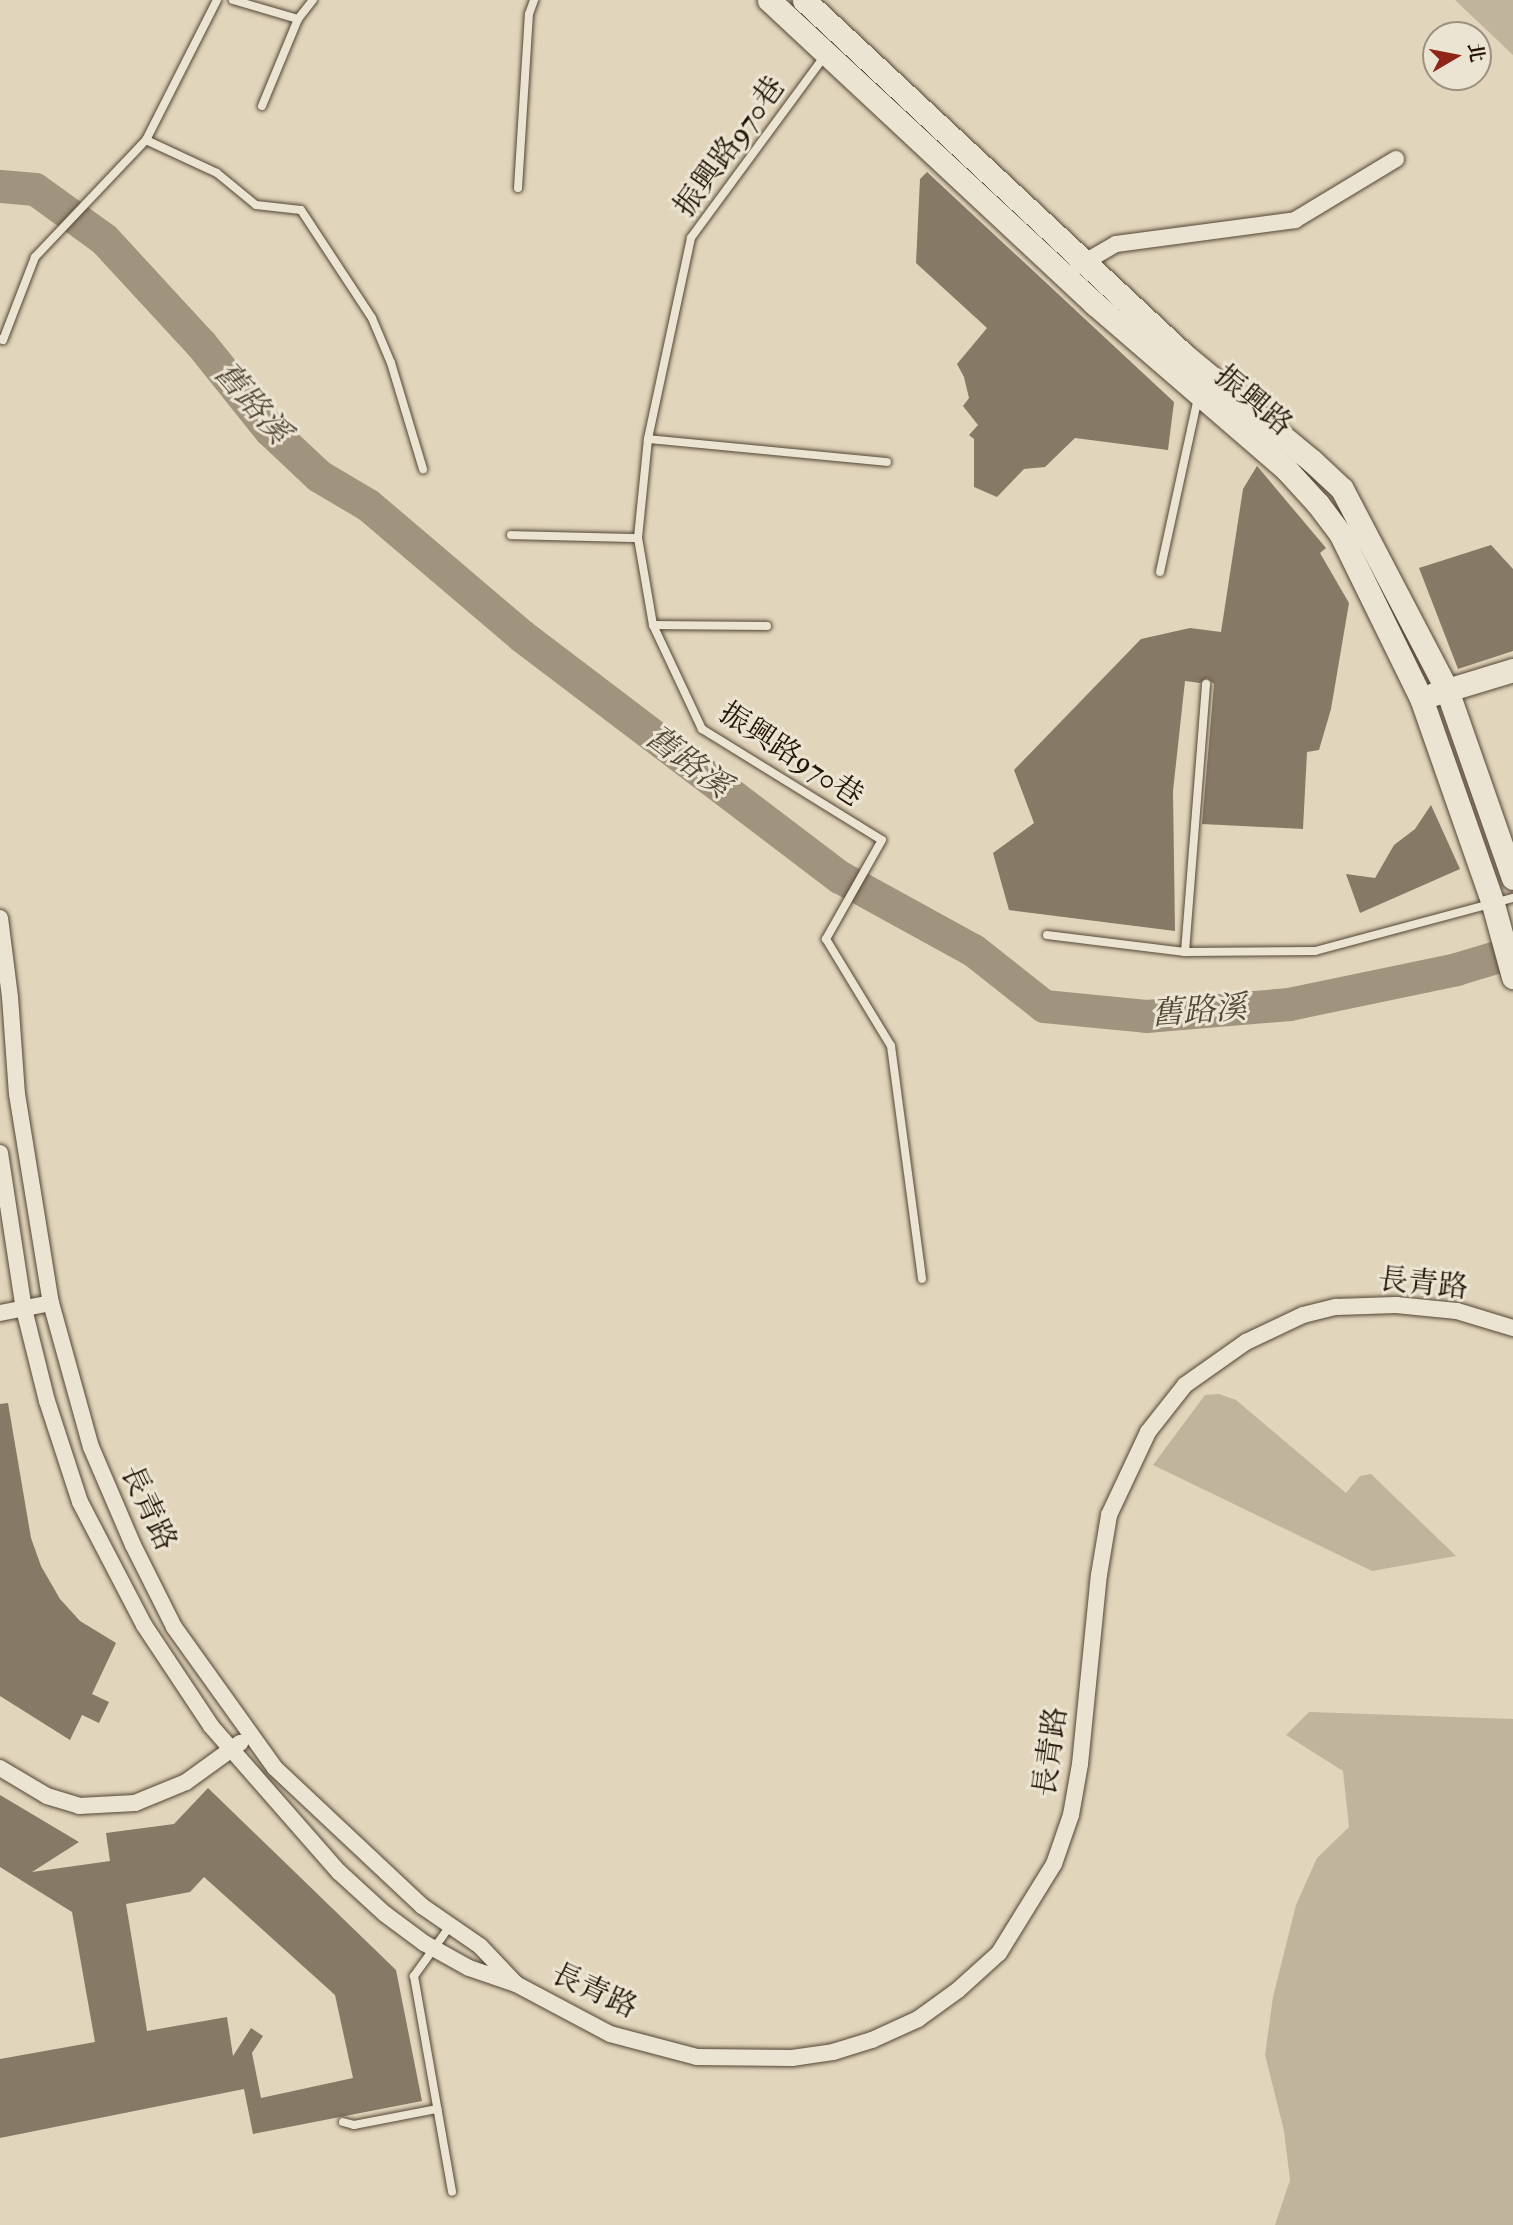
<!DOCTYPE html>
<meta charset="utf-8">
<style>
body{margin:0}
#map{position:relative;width:1513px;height:2225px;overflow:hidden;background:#e1d5bb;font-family:"IM FELL Double Pica","Noto Serif TC",serif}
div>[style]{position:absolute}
.green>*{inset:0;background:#c1b49c}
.river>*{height:33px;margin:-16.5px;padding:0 16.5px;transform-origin:16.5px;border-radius:16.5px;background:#a1947e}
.building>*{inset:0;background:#867965}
.roads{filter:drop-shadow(0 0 2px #534534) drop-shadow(0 0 2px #534534)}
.lane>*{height:8px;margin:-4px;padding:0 4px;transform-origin:4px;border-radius:4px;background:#ece4d3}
.street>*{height:16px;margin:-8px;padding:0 8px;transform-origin:8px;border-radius:8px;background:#ece4d3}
.secondary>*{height:23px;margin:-11.5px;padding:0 11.5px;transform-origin:11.5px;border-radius:11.5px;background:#ece4d3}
span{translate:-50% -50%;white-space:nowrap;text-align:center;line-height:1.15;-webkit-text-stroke:6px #ece4d3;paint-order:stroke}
.street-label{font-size:30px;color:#241507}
.water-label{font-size:32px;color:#564837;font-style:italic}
.north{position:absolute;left:1422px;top:21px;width:70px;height:70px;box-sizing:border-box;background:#ece4d3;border:2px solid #9c9181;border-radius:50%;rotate:80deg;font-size:19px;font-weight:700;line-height:28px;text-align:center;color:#241507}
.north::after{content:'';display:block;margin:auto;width:24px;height:32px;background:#8f2418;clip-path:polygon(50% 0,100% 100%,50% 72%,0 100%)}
</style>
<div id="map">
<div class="green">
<i style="clip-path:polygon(1455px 0,1513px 0,1513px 55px)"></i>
<i style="clip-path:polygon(1219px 1394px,1236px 1400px,1346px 1493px,1360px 1476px,1371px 1474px,1456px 1556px,1372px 1571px,1153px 1465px,1205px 1395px)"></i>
<i style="clip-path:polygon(1309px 1712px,1513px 1719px,1513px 2225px,1275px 2225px,1290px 2180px,1284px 2131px,1265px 2055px,1273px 1997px,1296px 1905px,1317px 1858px,1349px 1827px,1343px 1771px,1286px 1735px)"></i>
</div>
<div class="river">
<i style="left:0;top:186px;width:35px;rotate:5deg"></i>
<i style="left:35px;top:189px;width:85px;rotate:35.9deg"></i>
<i style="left:104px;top:239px;width:143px;rotate:47.3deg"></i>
<i style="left:201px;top:344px;width:110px;rotate:51.3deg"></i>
<i style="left:270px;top:430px;width:67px;rotate:43.2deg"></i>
<i style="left:319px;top:476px;width:57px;rotate:30.6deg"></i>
<i style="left:368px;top:505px;width:202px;rotate:40.4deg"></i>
<i style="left:522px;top:636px;width:399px;rotate:37.2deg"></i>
<i style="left:840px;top:877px;width:152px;rotate:28.8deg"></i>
<i style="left:973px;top:950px;width:90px;rotate:38.3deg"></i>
<i style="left:1044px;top:1006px;width:102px;rotate:5.6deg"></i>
<i style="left:1146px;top:1016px;width:144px;rotate:-4.8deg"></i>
<i style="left:1289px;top:1004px;width:171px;rotate:-11.8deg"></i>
<i style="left:1456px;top:969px;width:59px;rotate:-16.6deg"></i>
</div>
<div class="building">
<i style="clip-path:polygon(927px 172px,1174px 402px,1168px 450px,1075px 438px,1045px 467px,1024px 469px,997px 497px,974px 487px,974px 439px,969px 435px,978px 425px,963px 406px,969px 398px,964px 377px,957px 364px,987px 328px,916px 263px,920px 179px)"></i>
<i style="clip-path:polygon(1257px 466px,1326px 548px,1320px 553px,1349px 603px,1331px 709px,1319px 750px,1307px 752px,1303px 829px,1202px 824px,1214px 684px,1207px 678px,1200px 683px,1185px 681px,1173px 791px,1175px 931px,1009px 910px,993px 853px,1034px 823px,1014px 770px,1141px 639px,1190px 628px,1221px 632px,1243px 489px)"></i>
<i style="clip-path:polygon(1491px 545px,1513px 569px,1513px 651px,1458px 669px,1419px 568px)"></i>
<i style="clip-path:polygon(1431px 805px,1460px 869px,1360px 913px,1346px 874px,1375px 878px,1394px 845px,1415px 829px)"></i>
<i style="clip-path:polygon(8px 1403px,31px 1538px,41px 1566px,60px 1599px,80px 1621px,116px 1643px,92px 1694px,109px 1702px,99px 1723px,82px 1715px,70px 1740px,0 1696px,0 1404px)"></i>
<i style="clip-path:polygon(evenodd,208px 1788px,396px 1970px,422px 2101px,253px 2134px,244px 2089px,0 2138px,0 2059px,95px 2042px,72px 1912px,0 1867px,0 1795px,79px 1842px,32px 1872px,110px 1861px,106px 1833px,174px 1824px,208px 1788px,204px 1877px,335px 1995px,353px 2078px,261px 2098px,252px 2053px,263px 2036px,251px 2028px,233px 2056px,227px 2017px,147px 2031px,126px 1904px,190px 1892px,204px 1877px)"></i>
</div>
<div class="roads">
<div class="lane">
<i style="left:233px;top:0;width:68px;rotate:16.3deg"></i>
<i style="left:298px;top:19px;width:24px;rotate:-52deg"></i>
<i style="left:826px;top:54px;width:228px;rotate:126.3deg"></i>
<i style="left:691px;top:238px;width:206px;rotate:102.1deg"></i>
<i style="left:648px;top:439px;width:100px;rotate:95.8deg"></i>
<i style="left:638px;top:538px;width:88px;rotate:80.2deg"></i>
<i style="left:653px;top:625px;width:115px;rotate:64.8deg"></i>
<i style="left:702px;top:729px;width:211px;rotate:31.7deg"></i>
<i style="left:882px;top:840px;width:114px;rotate:119.5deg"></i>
<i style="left:826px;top:939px;width:125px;rotate:58.7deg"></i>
<i style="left:891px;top:1046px;width:235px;rotate:82.4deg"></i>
<i style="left:262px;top:106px;width:94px;rotate:-67.5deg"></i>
<i style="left:146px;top:140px;width:78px;rotate:24.9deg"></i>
<i style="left:217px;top:173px;width:50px;rotate:39.4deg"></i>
<i style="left:256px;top:205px;width:45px;rotate:6.3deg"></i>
<i style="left:301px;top:210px;width:129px;rotate:56.7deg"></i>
<i style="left:372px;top:318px;width:49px;rotate:67.1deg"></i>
<i style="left:391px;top:363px;width:111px;rotate:73.2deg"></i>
<i style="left:518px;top:188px;width:174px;rotate:-86.4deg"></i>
<i style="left:529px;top:14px;width:15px;rotate:-70deg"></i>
<i style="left:0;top:339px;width:3px;rotate:18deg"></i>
<i style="left:3px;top:340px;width:89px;rotate:-68.9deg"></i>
<i style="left:35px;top:257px;width:161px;rotate:-46.5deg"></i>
<i style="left:146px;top:140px;width:157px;rotate:-63.1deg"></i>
<i style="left:648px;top:439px;width:240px;rotate:5.5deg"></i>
<i style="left:511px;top:535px;width:127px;rotate:1.4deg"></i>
<i style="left:1160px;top:572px;width:179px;rotate:-77.7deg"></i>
<i style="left:653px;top:625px;width:114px;rotate:0.5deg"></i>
<i style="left:1047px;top:935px;width:139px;rotate:7deg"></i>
<i style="left:1185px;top:952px;width:130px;rotate:-0.4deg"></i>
<i style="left:1315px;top:951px;width:205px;rotate:-15deg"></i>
<i style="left:1185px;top:952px;width:269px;rotate:-85.5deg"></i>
<i style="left:450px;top:1926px;width:62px;rotate:125.8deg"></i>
<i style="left:414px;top:1976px;width:219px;rotate:80deg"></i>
<i style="left:343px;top:2122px;width:11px;rotate:15deg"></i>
<i style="left:354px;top:2125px;width:85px;rotate:-10.9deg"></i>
</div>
<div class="street">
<i style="left:1078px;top:266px;width:44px;rotate:-30.1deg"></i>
<i style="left:1116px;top:244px;width:181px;rotate:-7.6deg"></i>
<i style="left:1295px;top:220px;width:118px;rotate:-31.1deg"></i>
<i style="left:0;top:918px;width:80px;rotate:82.8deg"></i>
<i style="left:10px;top:997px;width:97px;rotate:85.9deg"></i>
<i style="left:17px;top:1094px;width:212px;rotate:80.8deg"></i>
<i style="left:51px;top:1303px;width:149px;rotate:74.5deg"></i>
<i style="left:91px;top:1447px;width:107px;rotate:66.8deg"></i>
<i style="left:133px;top:1545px;width:92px;rotate:63.4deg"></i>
<i style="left:174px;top:1627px;width:173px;rotate:54.4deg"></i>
<i style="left:275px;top:1768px;width:202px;rotate:43.2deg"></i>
<i style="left:422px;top:1906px;width:70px;rotate:34.6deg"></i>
<i style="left:480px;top:1946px;width:51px;rotate:46.6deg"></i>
<i style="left:0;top:1153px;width:158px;rotate:81.3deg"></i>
<i style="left:24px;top:1309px;width:95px;rotate:76deg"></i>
<i style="left:47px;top:1401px;width:106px;rotate:71.9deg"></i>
<i style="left:80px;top:1502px;width:139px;rotate:62.5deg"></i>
<i style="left:144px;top:1625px;width:121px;rotate:56.4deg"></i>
<i style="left:211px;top:1726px;width:194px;rotate:48.8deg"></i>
<i style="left:339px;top:1872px;width:62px;rotate:42.4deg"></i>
<i style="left:385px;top:1914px;width:49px;rotate:36.6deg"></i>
<i style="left:424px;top:1943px;width:51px;rotate:29.1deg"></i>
<i style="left:469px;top:1968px;width:50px;rotate:18.8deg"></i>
<i style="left:516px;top:1984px;width:106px;rotate:28deg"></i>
<i style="left:610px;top:2034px;width:90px;rotate:14.8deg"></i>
<i style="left:697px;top:2057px;width:95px;rotate:0.6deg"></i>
<i style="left:792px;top:2058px;width:41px;rotate:-8.3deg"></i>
<i style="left:833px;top:2052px;width:41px;rotate:-17.1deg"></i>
<i style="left:872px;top:2040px;width:51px;rotate:-24.5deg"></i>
<i style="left:918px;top:2019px;width:49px;rotate:-35.9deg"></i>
<i style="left:958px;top:1990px;width:55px;rotate:-42.1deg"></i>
<i style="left:999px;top:1953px;width:105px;rotate:-58.3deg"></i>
<i style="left:1054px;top:1864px;width:52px;rotate:-70.9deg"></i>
<i style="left:1071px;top:1815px;width:52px;rotate:-80deg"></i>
<i style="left:1080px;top:1764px;width:190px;rotate:-84.3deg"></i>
<i style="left:1099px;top:1575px;width:61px;rotate:-80.5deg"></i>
<i style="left:1109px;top:1515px;width:92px;rotate:-64.8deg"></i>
<i style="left:1148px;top:1432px;width:60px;rotate:-51.8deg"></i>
<i style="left:1185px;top:1385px;width:75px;rotate:-35.2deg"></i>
<i style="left:1246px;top:1342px;width:63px;rotate:-25.3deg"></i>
<i style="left:1303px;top:1315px;width:34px;rotate:-14deg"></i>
<i style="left:1336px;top:1307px;width:60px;rotate:-1.9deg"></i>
<i style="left:1396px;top:1305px;width:61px;rotate:5.6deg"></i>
<i style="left:1457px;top:1311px;width:59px;rotate:16.9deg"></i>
<i style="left:0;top:1313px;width:52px;rotate:-11.1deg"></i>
<i style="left:0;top:1768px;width:55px;rotate:30.8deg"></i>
<i style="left:47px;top:1796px;width:34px;rotate:17deg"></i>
<i style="left:79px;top:1806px;width:56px;rotate:-3.1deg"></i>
<i style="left:135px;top:1803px;width:55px;rotate:-22.4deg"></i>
<i style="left:186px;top:1782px;width:67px;rotate:-35.8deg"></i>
</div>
<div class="secondary">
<i style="left:769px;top:0;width:446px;rotate:43deg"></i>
<i style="left:1095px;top:304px;width:252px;rotate:40.8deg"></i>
<i style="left:1286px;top:469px;width:47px;rotate:47.6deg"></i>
<i style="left:1318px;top:504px;width:39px;rotate:53deg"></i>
<i style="left:1341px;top:535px;width:182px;rotate:63.9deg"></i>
<i style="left:1421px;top:698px;width:218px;rotate:70.7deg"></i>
<i style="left:1493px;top:904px;width:76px;rotate:74.7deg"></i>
<i style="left:804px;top:0;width:517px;rotate:43.04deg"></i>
<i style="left:1182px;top:353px;width:168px;rotate:39.7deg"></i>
<i style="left:1311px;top:460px;width:42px;rotate:43.1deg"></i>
<i style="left:1342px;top:489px;width:227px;rotate:62.4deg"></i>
<i style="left:1447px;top:690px;width:199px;rotate:70.7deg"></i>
<i style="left:1434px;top:694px;width:83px;rotate:-16.9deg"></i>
</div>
</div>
<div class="street-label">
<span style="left:730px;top:147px;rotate:-54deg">振興路970巷</span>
<span style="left:1253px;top:401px;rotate:40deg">振興路</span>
<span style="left:791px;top:755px;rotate:33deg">振興路970巷</span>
<span style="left:1423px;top:1284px;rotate:6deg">長青路</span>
<span style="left:148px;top:1508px;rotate:65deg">長青路</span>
<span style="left:1051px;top:1752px;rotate:-82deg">長青路</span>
<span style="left:594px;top:1991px;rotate:25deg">長青路</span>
</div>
<div class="water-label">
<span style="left:252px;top:403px;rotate:49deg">舊路溪</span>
<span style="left:688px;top:762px;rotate:37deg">舊路溪</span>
<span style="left:1199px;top:1011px;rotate:-4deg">舊路溪</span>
</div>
<div class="north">北</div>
</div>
